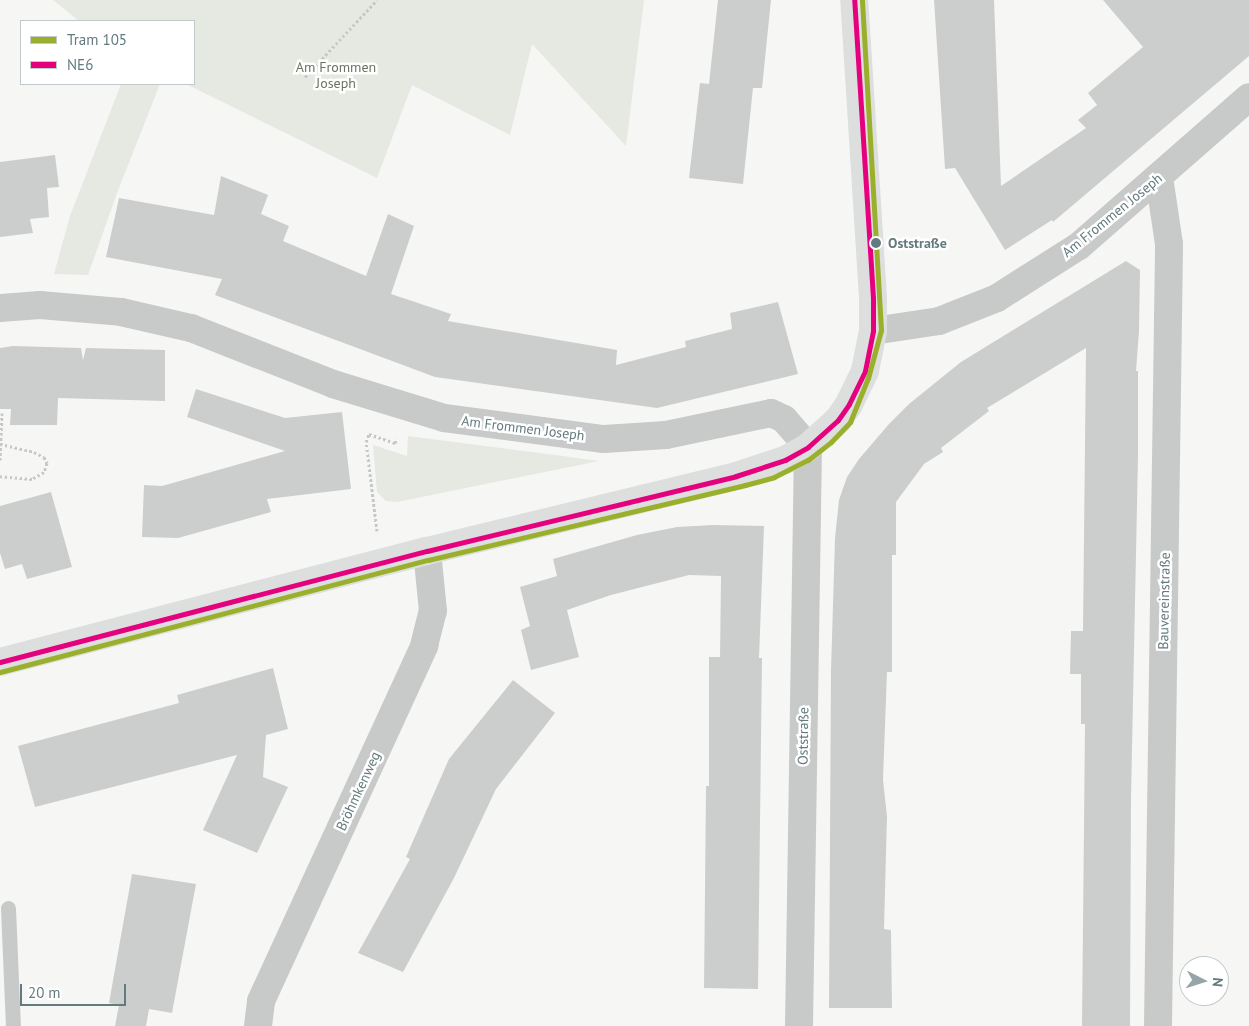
<!DOCTYPE html>
<meta charset="utf-8">
<style>
body{margin:0}
#map{position:relative;width:1249px;height:1026px;overflow:hidden;background:#f6f6f5;font-family:"PT Sans",sans-serif}
div>[style]{position:absolute}
.green>*{inset:0;background:#e6e8e2}
.building>*{inset:0;background:#cccece}
.path>*{height:3px;margin-top:-1.5px;transform-origin:0;background:repeating-linear-gradient(90deg,#c6c8c8 0 2.5px,transparent 0 5px)}
.service>*{height:15px;margin:-7.5px;padding:0 7.5px;transform-origin:7.5px;border-radius:7.5px;background:#c8caca}
.minor>*{height:28px;margin:-14px;padding:0 14px;transform-origin:14px;border-radius:14px;background:#c8caca}
.secondary>*{height:28px;margin:-14px;padding:0 14px;transform-origin:14px;border-radius:14px;background:#dddfdf}
.bus-1>*{height:5px;margin:-2.5px;padding:0 2.5px;transform-origin:2.5px;border-radius:2.5px;background:#e5007d}
.tram-1>*{height:5px;margin:-2.5px;padding:0 2.5px;transform-origin:2.5px;border-radius:2.5px;background:#9ab02c}
.dots>*{width:14px;height:14px;translate:-50% -50%;box-sizing:border-box;border:2px solid #fff;border-radius:50%}
span{translate:-50% -50%;white-space:nowrap;text-align:center;line-height:1.15;-webkit-text-stroke:5px #fff;paint-order:stroke}
.park-label{font-size:14px;color:#6b7661}
.street-label{font-size:14px;color:#637a7e}
.stop-label{font-size:14px;color:#637a7e;font-weight:700}
.left{translate:0 -50%;text-align:left}
.legend{position:absolute;left:20px;top:20px;width:175px;height:65px;box-sizing:border-box;background:#fff;border:1px solid #c1cacb;margin:0;padding:6px 9px;list-style:none;font-size:15px;color:#637a7e}
.legend li{display:flex;align-items:center;gap:10px;height:25px}
.legend b{width:25px;border:1px solid #c1cacb}
.north{position:absolute;left:1179px;top:956px;width:50px;height:50px;box-sizing:border-box;background:#fff;border:1px solid #c1cacb;border-radius:50%;rotate:95deg;font-size:14px;font-weight:700;line-height:20px;text-align:center;color:#637a7e}
.north::after{content:'';display:block;margin:auto;width:18px;height:22px;background:#96a5a8;clip-path:polygon(50% 0,100% 100%,50% 72%,0 100%)}
.scale{position:absolute;left:20px;top:984px;width:106px;height:22px;box-sizing:border-box;border:2px solid #637a7e;border-top:0;padding-left:6px;font-size:15px;line-height:18px;white-space:nowrap;color:#637a7e;-webkit-text-stroke:4px #fff;paint-order:stroke}
</style>
<div id="map">
<div class="green">
<i style="clip-path:polygon(53px 0,644px 0,626px 146px,532px 44px,510px 135px,412px 85px,377px 178px,186px 84px,194px 84px,194px 21px,79px 21px)"></i>
<i style="clip-path:polygon(121px 84px,160px 84px,117px 193px,88px 275px,54px 274px,70px 216px)"></i>
<i style="clip-path:polygon(408px 436px,555px 455px,599px 461px,397px 502px,386px 501px,377px 492px,373px 445px,407px 456px)"></i>
</div>
<div class="building">
<i style="clip-path:polygon(718px 0,771px 0,762px 88px,753px 88px,743px 184px,689px 178px,700px 83px,709px 84px)"></i>
<i style="clip-path:polygon(934px 0,994px 0,1001px 186px,1086px 128px,1078px 120px,1097px 105px,1088px 93px,1143px 47px,1103px 0,1249px 0,1249px 56px,1053px 222px,1052px 220px,1005px 250px,955px 168px,945px 169px)"></i>
<i style="clip-path:polygon(55px 155px,59px 187px,47px 188px,49px 217px,30px 219px,33px 233px,0 237px,0 162px)"></i>
<i style="clip-path:polygon(221px 176px,268px 195px,261px 214px,289px 226px,283px 241px,366px 276px,388px 214px,414px 226px,391px 294px,451px 314px,448px 321px,617px 350px,616px 365px,686px 347px,685px 341px,732px 329px,730px 313px,778px 302px,798px 374px,657px 408px,435px 377px,215px 295px,222px 279px,106px 257px,119px 198px,214px 215px)"></i>
<i style="clip-path:polygon(1126px 261px,1140px 270px,1139px 331px,1136px 371px,1138px 371px,1138px 456px,1131px 799px,1130px 1026px,1082px 1026px,1085px 724px,1081px 724px,1081px 674px,1070px 674px,1071px 631px,1083px 631px,1086px 348px,987px 408px,989px 411px,941px 448px,943px 452px,924px 464px,896px 502px,896px 555px,892px 555px,892px 672px,887px 672px,883px 780px,887px 816px,884px 929px,891px 930px,892px 1008px,829px 1008px,831px 670px,835px 538px,839px 500px,847px 477px,859px 459px,889px 424px,909px 404px,961px 362px)"></i>
<i style="clip-path:polygon(13px 346px,81px 348px,83px 360px,86px 348px,165px 350px,165px 401px,58px 398px,57px 425px,10px 425px,11px 409px,0 409px,0 348px)"></i>
<i style="clip-path:polygon(196px 389px,285px 418px,342px 412px,351px 489px,267px 499px,271px 512px,178px 538px,142px 537px,144px 485px,162px 486px,285px 451px,187px 417px)"></i>
<i style="clip-path:polygon(51px 492px,72px 567px,27px 579px,22px 564px,5px 569px,0 553px,0 506px)"></i>
<i style="clip-path:polygon(713px 525px,764px 526px,759px 658px,762px 658px,758px 989px,704px 988px,706px 786px,709px 786px,709px 657px,720px 657px,721px 576px,689px 575px,611px 595px,567px 610px,579px 657px,531px 670px,521px 630px,530px 626px,520px 587px,557px 576px,553px 559px,637px 535px,677px 527px)"></i>
<i style="clip-path:polygon(273px 668px,288px 729px,266px 735px,263px 777px,288px 787px,257px 853px,203px 830px,237px 755px,35px 807px,18px 746px,179px 703px,177px 695px)"></i>
<i style="clip-path:polygon(513px 680px,555px 713px,496px 789px,454px 878px,403px 972px,358px 953px,410px 859px,406px 857px,449px 759px)"></i>
<i style="clip-path:polygon(132px 874px,196px 884px,172px 1013px,149px 1009px,146px 1026px,115px 1026px,119px 1005px,109px 1003px)"></i>
</div>
<div class="path">
<i style="left:305px;top:77px;width:105px;rotate:-46.9deg"></i>
<i style="left:0;top:444px;width:35px;rotate:13deg"></i>
<i style="left:34px;top:452px;width:11px;rotate:27deg"></i>
<i style="left:44px;top:457px;width:7px;rotate:63deg"></i>
<i style="left:47px;top:463px;width:9px;rotate:108deg"></i>
<i style="left:44px;top:472px;width:14px;rotate:150deg"></i>
<i style="left:32px;top:479px;width:32px;rotate:-175deg"></i>
<i style="left:0;top:460px;width:47px;rotate:-87.6deg"></i>
<i style="left:377px;top:531px;width:90px;rotate:-97deg"></i>
<i style="left:366px;top:442px;width:9px;rotate:-69deg"></i>
<i style="left:369px;top:434px;width:28px;rotate:19deg"></i>
<i style="left:395px;top:443px;width:5px;rotate:-68deg"></i>
</div>
<div class="service">
<i style="left:8px;top:908px;width:118px;rotate:87.6deg"></i>
</div>
<div class="minor">
<i style="left:0;top:308px;width:40px;rotate:-4.3deg"></i>
<i style="left:40px;top:305px;width:81px;rotate:4.9deg"></i>
<i style="left:121px;top:312px;width:72px;rotate:12.9deg"></i>
<i style="left:191px;top:328px;width:153px;rotate:21.5deg"></i>
<i style="left:333px;top:384px;width:116px;rotate:17deg"></i>
<i style="left:444px;top:418px;width:161px;rotate:7.5deg"></i>
<i style="left:604px;top:439px;width:62px;rotate:-3.7deg"></i>
<i style="left:666px;top:435px;width:107px;rotate:-11.8deg"></i>
<i style="left:771px;top:413px;width:14px;rotate:25deg"></i>
<i style="left:784px;top:419px;width:37px;rotate:49deg"></i>
<i style="left:808px;top:447px;width:579px;rotate:90.89deg"></i>
<i style="left:873px;top:331px;width:67px;rotate:-8.6deg"></i>
<i style="left:939px;top:321px;width:62px;rotate:-21.6deg"></i>
<i style="left:997px;top:298px;width:97px;rotate:-32.4deg"></i>
<i style="left:1079px;top:246px;width:226px;rotate:-41.2deg"></i>
<i style="left:258px;top:1026px;width:25px;rotate:-83deg"></i>
<i style="left:261px;top:1001px;width:391px;rotate:-65.3deg"></i>
<i style="left:424px;top:646px;width:36px;rotate:-76deg"></i>
<i style="left:433px;top:611px;width:60px;rotate:-95.7deg"></i>
<i style="left:1158px;top:1026px;width:782px;rotate:-89.19deg"></i>
<i style="left:1169px;top:244px;width:68px;rotate:-98.5deg"></i>
</div>
<div class="secondary">
<i style="left:0;top:662px;width:441px;rotate:-14.6deg"></i>
<i style="left:427px;top:551px;width:318px;rotate:-13.6deg"></i>
<i style="left:736px;top:476px;width:52px;rotate:-18.1deg"></i>
<i style="left:785px;top:460px;width:26px;rotate:-29deg"></i>
<i style="left:808px;top:447px;width:40px;rotate:-42deg"></i>
<i style="left:838px;top:420px;width:19px;rotate:-55deg"></i>
<i style="left:849px;top:404px;width:37px;rotate:-64deg"></i>
<i style="left:865px;top:371px;width:41px;rotate:-78.7deg"></i>
<i style="left:873px;top:331px;width:33px;rotate:-90deg"></i>
<i style="left:873px;top:298px;width:299px;rotate:-93.6deg"></i>
</div>
<div class="bus-1">
<i style="left:0;top:662px;width:441px;rotate:-14.6deg"></i>
<i style="left:427px;top:551px;width:318px;rotate:-13.6deg"></i>
<i style="left:736px;top:476px;width:52px;rotate:-18.1deg"></i>
<i style="left:785px;top:460px;width:26px;rotate:-29deg"></i>
<i style="left:808px;top:447px;width:40px;rotate:-42deg"></i>
<i style="left:838px;top:420px;width:19px;rotate:-55deg"></i>
<i style="left:849px;top:404px;width:37px;rotate:-64deg"></i>
<i style="left:865px;top:371px;width:41px;rotate:-78.7deg"></i>
<i style="left:873px;top:331px;width:33px;rotate:-90deg"></i>
<i style="left:873px;top:298px;width:299px;rotate:-93.6deg"></i>
</div>
<div class="tram-1">
<i style="left:0;top:672px;width:442px;rotate:-14.7deg"></i>
<i style="left:428px;top:560px;width:326px;rotate:-13.3deg"></i>
<i style="left:745px;top:485px;width:30px;rotate:-15deg"></i>
<i style="left:774px;top:477px;width:38px;rotate:-27deg"></i>
<i style="left:808px;top:460px;width:29px;rotate:-38deg"></i>
<i style="left:831px;top:442px;width:28px;rotate:-46deg"></i>
<i style="left:850px;top:422px;width:48px;rotate:-67.8deg"></i>
<i style="left:868px;top:378px;width:50px;rotate:-74.8deg"></i>
<i style="left:881px;top:330px;width:331px;rotate:-93.3deg"></i>
</div>
<div class="dots">
<i style="left:876px;top:243px;background:#637a7e"></i>
</div>
<div class="park-label">
<span style="left:336px;top:75px">Am Frommen<br>Joseph</span>
</div>
<div class="street-label">
<span style="left:1112px;top:215px;rotate:-39deg">Am Frommen Joseph</span>
<span style="left:523px;top:428px;rotate:7deg">Am Frommen Joseph</span>
<span style="left:1164px;top:601px;rotate:-89deg">Bauvereinstraße</span>
<span style="left:803px;top:736px;rotate:-89deg">Oststraße</span>
<span style="left:358px;top:791px;rotate:-65deg">Bröhmkenweg</span>
</div>
<div class="stop-label">
<span class="left" style="left:888px;top:243px">Oststraße</span>
</div>
<ul class="legend">
<li><b style="height:6px;background:#9ab02c"></b>Tram 105</li>
<li><b style="height:6px;background:#e5007d"></b>NE6</li>
</ul>
<div class="north">N</div>
<div class="scale">20 m</div>
</div>
